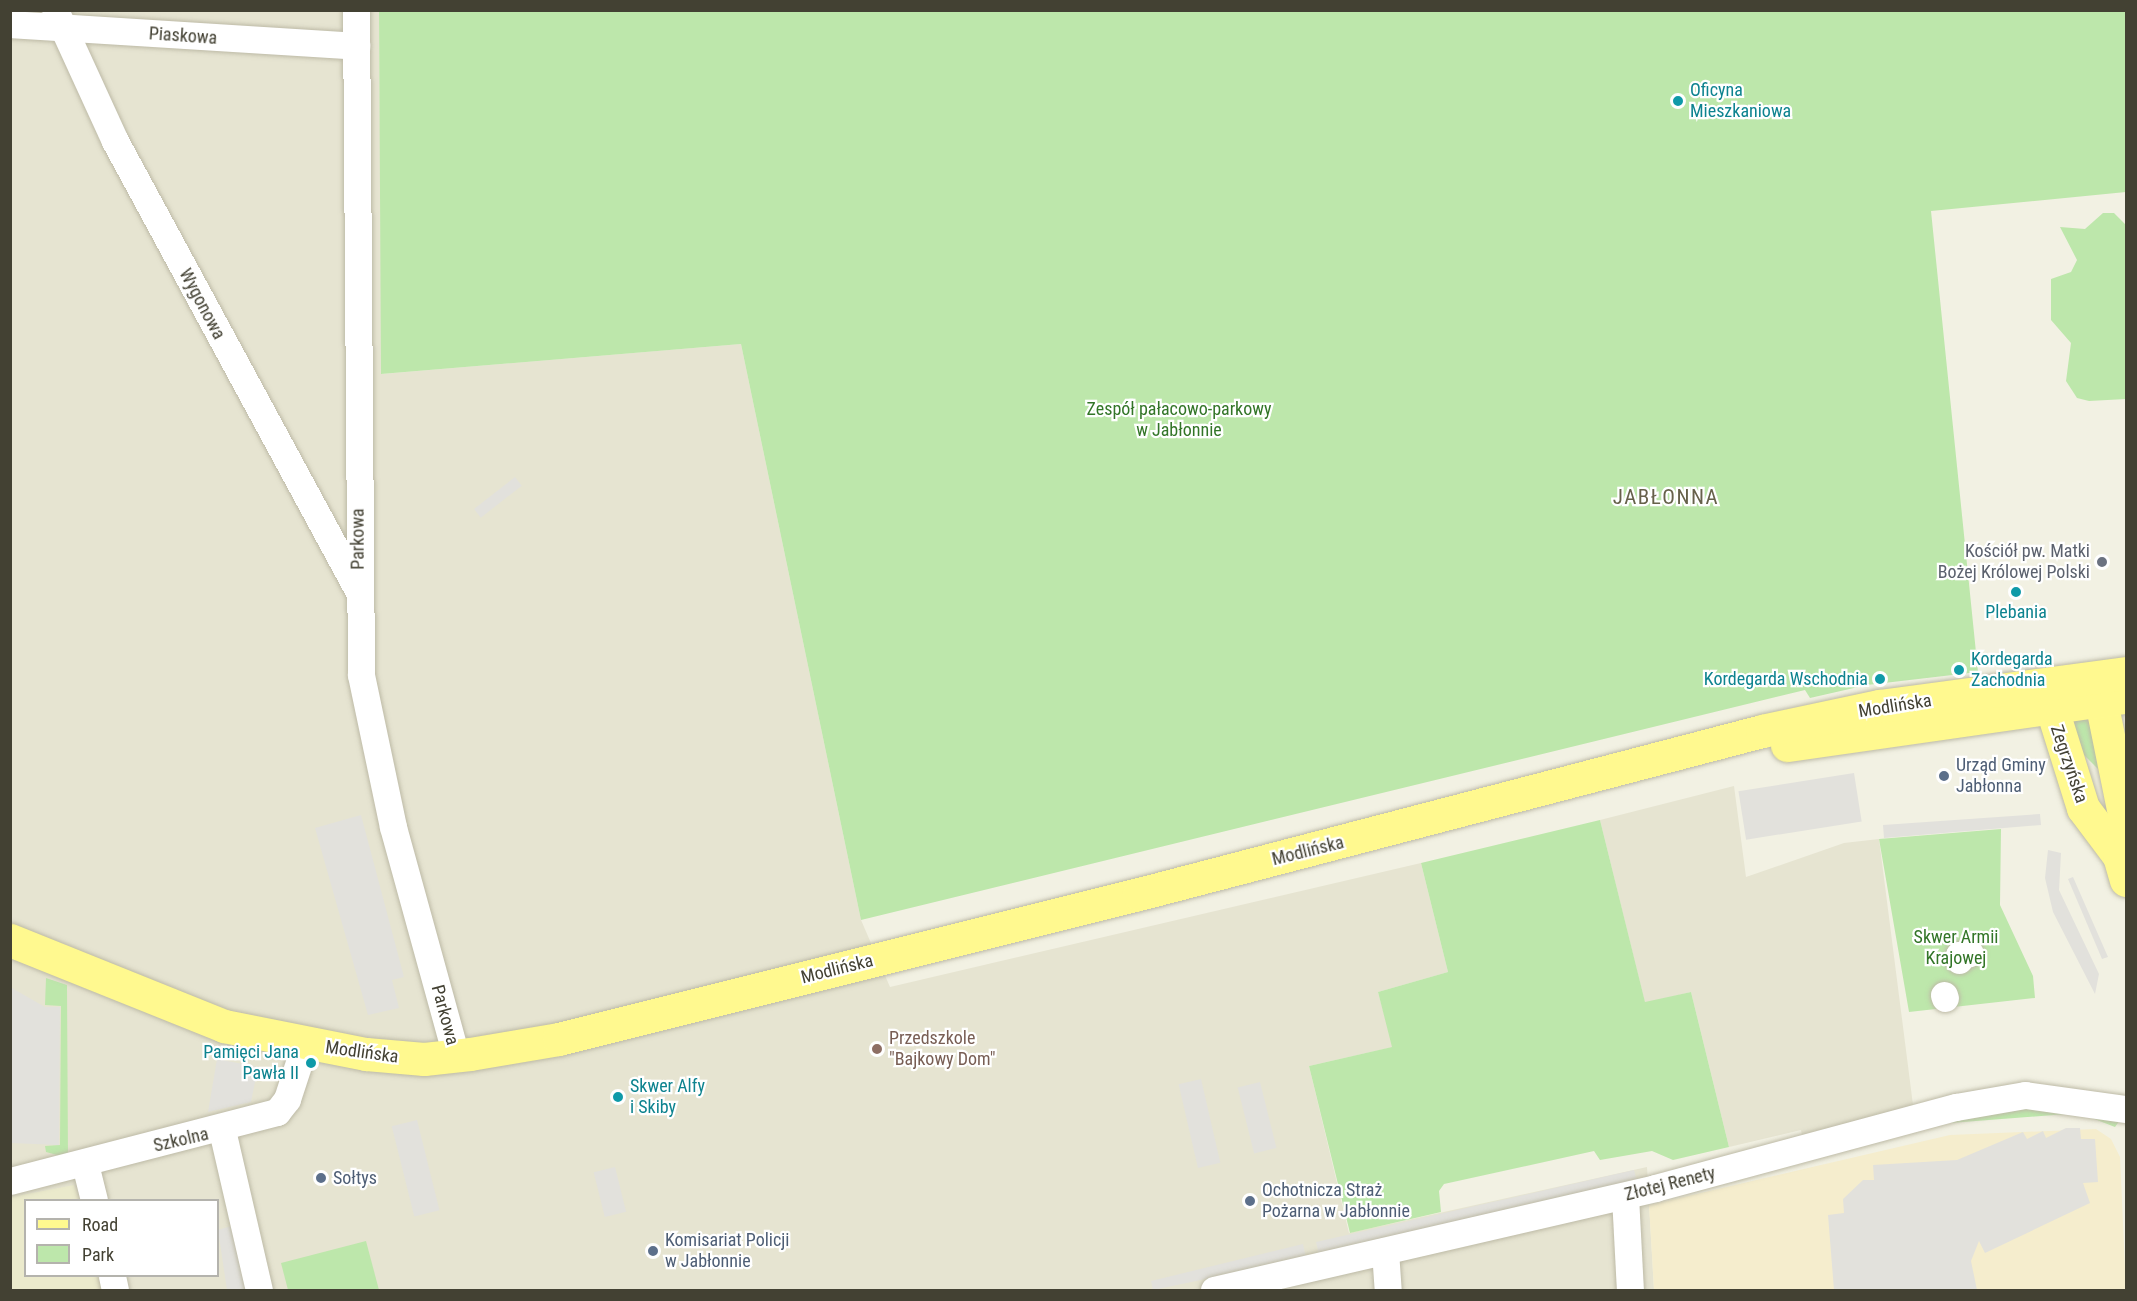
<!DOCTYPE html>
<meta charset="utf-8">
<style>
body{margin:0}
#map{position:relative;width:2137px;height:1301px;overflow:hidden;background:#f2f1e3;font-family:"Roboto Condensed",sans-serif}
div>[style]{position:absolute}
.residential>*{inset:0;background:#e6e4d1}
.commercial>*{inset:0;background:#f5edcd}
.education>*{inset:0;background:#ebeacc}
.green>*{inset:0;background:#bde7ab}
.parking>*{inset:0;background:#e2e1dc;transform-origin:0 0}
.roads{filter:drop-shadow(0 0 2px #bdbaa6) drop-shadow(0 0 2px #bdbaa6)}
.minor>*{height:27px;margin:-13.5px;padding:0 13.5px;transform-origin:13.5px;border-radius:13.5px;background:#fff}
.major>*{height:33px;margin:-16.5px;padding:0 16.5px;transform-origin:16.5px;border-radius:16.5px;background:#fff98f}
.dots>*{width:16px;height:16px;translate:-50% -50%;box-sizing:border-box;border:3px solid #fff;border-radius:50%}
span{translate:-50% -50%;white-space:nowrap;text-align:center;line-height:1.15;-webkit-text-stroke:4.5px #fff;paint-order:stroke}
.street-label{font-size:18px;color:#434133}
.culture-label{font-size:18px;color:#0d838f}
.left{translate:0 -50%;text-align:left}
.right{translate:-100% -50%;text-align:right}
.park-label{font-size:18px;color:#327527}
.worship-label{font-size:18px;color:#5b616d}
.service-label{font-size:18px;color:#4e5e75}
.education-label{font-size:18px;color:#785e54}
.quarter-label{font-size:21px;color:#66614a;letter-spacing:1.5px}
.frame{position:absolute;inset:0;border:12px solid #434133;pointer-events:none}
.legend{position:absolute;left:24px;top:1199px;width:195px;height:78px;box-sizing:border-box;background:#fff;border:2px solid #b4b3ad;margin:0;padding:8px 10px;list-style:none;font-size:18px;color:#434133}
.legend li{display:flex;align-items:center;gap:12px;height:30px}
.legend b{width:30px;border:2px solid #b4b3ad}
</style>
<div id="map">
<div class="residential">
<i style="clip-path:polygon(evenodd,10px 11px,379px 11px,382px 374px,741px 344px,861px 920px,890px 987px,1421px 863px,1448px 972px,1378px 992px,1393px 1047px,1309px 1066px,1349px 1233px,1647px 1167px,1654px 1290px,11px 1290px,10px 11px,26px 1200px,218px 1200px,218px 1276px,26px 1276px,26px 1200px)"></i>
<i style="clip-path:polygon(1734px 786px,1746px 877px,1844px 843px,1879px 839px,1913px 1105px,1803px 1140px,1801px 1130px,1729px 1147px,1691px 992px,1645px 1003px,1600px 820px)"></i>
</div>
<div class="commercial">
<i style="clip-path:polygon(2096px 1129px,2111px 1139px,2120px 1157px,2126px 1290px,1654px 1290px,1649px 1205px,1950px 1135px)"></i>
</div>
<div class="education">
<i style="clip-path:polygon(74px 1185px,80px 1200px,26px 1200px,26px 1276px,107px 1276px,113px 1290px,11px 1290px,11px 1197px)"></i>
</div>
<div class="green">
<i style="clip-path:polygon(379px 11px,2126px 11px,2126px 192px,1931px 211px,1978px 672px,1867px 685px,1810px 698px,1805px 690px,861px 920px,741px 344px,381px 374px)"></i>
<i style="clip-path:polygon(2103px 213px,2114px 213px,2126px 225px,2126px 399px,2089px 401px,2077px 398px,2066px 381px,2071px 343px,2051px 320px,2051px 279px,2071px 272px,2077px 260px,2060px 227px,2085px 229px)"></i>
<i style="clip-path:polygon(2089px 715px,2098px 769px,2084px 755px,2069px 723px,2072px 717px)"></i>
<i style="clip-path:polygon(1600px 820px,1645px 1002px,1691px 992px,1729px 1147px,1673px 1160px,1652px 1151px,1600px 1160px,1594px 1151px,1444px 1184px,1439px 1191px,1441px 1212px,1350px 1233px,1309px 1066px,1392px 1047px,1378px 992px,1448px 972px,1421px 863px)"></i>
<i style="clip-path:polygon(2001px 829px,2000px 905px,2033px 976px,2035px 998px,1909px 1012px,1879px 839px)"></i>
<i style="clip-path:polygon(46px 978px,67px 985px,68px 1158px,46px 1152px,45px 1146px,60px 1145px,61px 1006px,45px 1005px)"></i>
<i style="clip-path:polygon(2033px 1106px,2070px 1109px,2120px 1120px,2115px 1127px,2079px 1113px,1950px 1123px,1945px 1119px)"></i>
<i style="clip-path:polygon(366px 1241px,379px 1290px,288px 1290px,281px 1263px)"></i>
</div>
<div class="parking">
<i style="left:515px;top:477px;width:11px;height:52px;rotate:52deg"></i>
<i style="left:1854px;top:773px;width:49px;height:117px;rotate:81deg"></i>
<i style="clip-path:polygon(2040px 814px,2041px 825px,1884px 838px,1883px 825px)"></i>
<i style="clip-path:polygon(361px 815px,404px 977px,392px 980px,399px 1008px,368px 1015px,315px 828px)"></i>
<i style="clip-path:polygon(2048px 850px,2061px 853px,2059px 890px,2099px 974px,2095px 994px,2053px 912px,2045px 878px)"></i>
<i style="clip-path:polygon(2073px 877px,2108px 957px,2102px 959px,2068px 879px)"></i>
<i style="clip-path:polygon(10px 987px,45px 1007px,60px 1007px,59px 1145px,11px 1143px)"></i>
<i style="clip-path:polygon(217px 1059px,258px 1067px,251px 1102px,208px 1112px)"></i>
<i style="left:1201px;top:1079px;width:86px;height:23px;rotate:77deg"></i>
<i style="left:1260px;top:1082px;width:68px;height:23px;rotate:76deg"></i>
<i style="left:417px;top:1120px;width:93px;height:26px;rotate:76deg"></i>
<i style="clip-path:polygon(2066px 1128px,2080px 1128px,2081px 1139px,2095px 1139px,2098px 1182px,2083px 1183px,2090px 1203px,1985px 1253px,1979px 1241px,1971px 1261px,1977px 1290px,1834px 1290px,1828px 1215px,1844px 1213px,1843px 1199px,1863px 1180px,1874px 1180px,1873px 1165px,1957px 1160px,2023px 1132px,2027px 1139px,2043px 1131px,2046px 1138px)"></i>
<i style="left:615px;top:1167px;width:46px;height:22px;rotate:76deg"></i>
<i style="clip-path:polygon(1634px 1170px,1637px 1181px,1319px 1255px,1316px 1242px)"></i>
<i style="clip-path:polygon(231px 1226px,246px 1290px,227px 1290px,218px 1230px)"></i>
<i style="clip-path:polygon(1303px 1244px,1306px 1258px,1153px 1290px,1151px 1281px)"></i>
</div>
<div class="roads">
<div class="minor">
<i style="left:55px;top:10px;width:144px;rotate:65.4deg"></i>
<i style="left:115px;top:141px;width:513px;rotate:61.59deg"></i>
<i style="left:356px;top:10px;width:665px;rotate:89.57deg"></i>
<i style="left:361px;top:675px;width:155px;rotate:78.1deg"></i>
<i style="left:393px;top:827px;width:238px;rotate:74.6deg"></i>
<i style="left:10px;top:24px;width:347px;rotate:3.6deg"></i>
<i style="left:1959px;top:960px;width:5px;rotate:-90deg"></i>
<i style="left:1959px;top:955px;width:11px;rotate:-10deg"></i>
<i style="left:1944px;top:995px;width:3px;rotate:72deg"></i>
<i style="left:222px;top:1130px;width:164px;rotate:77deg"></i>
<i style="left:85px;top:1164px;width:37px;rotate:76deg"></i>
<i style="left:10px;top:1181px;width:276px;rotate:-14.5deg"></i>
<i style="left:277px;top:1112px;width:16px;rotate:-52deg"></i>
<i style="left:287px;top:1099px;width:58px;rotate:-71.9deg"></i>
<i style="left:1625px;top:1196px;width:94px;rotate:87deg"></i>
<i style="left:1385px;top:1251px;width:39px;rotate:86deg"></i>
<i style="left:112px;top:1276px;width:14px;rotate:78deg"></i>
<i style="left:1214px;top:1290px;width:453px;rotate:-13deg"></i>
<i style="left:1655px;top:1188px;width:312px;rotate:-15.1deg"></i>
<i style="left:1956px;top:1107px;width:70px;rotate:-9.9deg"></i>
<i style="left:2025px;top:1095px;width:102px;rotate:7.9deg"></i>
</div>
<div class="major">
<i style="left:2085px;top:687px;width:21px;rotate:41deg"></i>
<i style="left:2101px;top:701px;width:115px;rotate:78.5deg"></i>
<i style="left:2124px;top:814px;width:42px;rotate:96.8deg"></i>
<i style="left:2052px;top:709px;width:104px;rotate:72.6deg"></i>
<i style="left:2083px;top:808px;width:60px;rotate:53.1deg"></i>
<i style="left:2119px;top:856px;width:25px;rotate:74deg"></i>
<i style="left:1787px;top:745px;width:342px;rotate:-8.1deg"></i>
<i style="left:10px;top:940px;width:231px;rotate:21.9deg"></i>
<i style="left:224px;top:1026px;width:145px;rotate:11.2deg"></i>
<i style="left:366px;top:1054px;width:58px;rotate:4.9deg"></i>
<i style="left:424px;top:1059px;width:46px;rotate:-6.2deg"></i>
<i style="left:470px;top:1054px;width:90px;rotate:-9.6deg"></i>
<i style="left:559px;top:1039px;width:598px;rotate:-14.04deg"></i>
<i style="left:1139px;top:894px;width:644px;rotate:-14.66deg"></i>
<i style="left:1762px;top:731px;width:120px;rotate:-12.1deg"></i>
<i style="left:1879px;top:706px;width:249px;rotate:-7.6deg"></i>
</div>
</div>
<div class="dots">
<i style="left:1678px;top:101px;background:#0f9aa8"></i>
<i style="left:2102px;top:562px;background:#6b7280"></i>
<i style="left:2016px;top:592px;background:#0f9aa8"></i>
<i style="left:1959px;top:670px;background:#0f9aa8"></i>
<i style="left:1880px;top:679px;background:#0f9aa8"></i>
<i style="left:1944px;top:776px;background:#5c6f8a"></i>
<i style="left:877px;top:1049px;background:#8d6e63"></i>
<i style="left:311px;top:1063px;background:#0f9aa8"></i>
<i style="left:618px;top:1097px;background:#0f9aa8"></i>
<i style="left:321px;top:1178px;background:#5c6f8a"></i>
<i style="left:1250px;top:1201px;background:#5c6f8a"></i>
<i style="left:653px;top:1251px;background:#5c6f8a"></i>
</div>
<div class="street-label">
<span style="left:183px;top:36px;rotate:4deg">Piaskowa</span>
<span style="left:202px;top:304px;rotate:62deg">Wygonowa</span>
<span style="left:358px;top:539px;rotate:-90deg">Parkowa</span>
<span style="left:1895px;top:706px;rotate:-9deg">Modlińska</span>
<span style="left:2069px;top:764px;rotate:71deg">Zegrzyńska</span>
<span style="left:1308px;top:851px;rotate:-14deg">Modlińska</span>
<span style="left:837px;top:969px;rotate:-14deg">Modlińska</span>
<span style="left:445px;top:1015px;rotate:75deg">Parkowa</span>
<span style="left:362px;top:1052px;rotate:8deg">Modlińska</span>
<span style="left:181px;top:1140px;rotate:-13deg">Szkolna</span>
<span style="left:1670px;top:1184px;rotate:-14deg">Złotej Renety</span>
</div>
<div class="culture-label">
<span class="left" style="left:1690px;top:101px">Oficyna<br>Mieszkaniowa</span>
<span style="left:2016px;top:612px">Plebania</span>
<span class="left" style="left:1971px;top:670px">Kordegarda<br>Zachodnia</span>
<span class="right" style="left:1868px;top:679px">Kordegarda Wschodnia</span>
<span class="right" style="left:299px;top:1063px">Pamięci Jana<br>Pawła II</span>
<span class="left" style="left:630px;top:1097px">Skwer Alfy<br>i Skiby</span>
</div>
<div class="park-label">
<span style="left:1179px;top:420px">Zespół pałacowo-parkowy<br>w Jabłonnie</span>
<span style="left:1956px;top:948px">Skwer Armii<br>Krajowej</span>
</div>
<div class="worship-label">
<span class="right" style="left:2090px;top:562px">Kościół pw. Matki<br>Bożej Królowej Polski</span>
</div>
<div class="service-label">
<span class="left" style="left:1956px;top:776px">Urząd Gminy<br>Jabłonna</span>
<span class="left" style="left:333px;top:1178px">Sołtys</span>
<span class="left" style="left:1262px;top:1201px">Ochotnicza Straż<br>Pożarna w Jabłonnie</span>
<span class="left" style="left:665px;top:1251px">Komisariat Policji<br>w Jabłonnie</span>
</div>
<div class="education-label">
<span class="left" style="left:889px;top:1049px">Przedszkole<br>"Bajkowy Dom"</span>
</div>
<div class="quarter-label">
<span style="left:1666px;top:497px">JABŁONNA</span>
</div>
<div class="frame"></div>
<ul class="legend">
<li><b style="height:8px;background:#fff98f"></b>Road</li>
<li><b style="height:16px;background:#bde7ab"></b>Park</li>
</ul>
</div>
